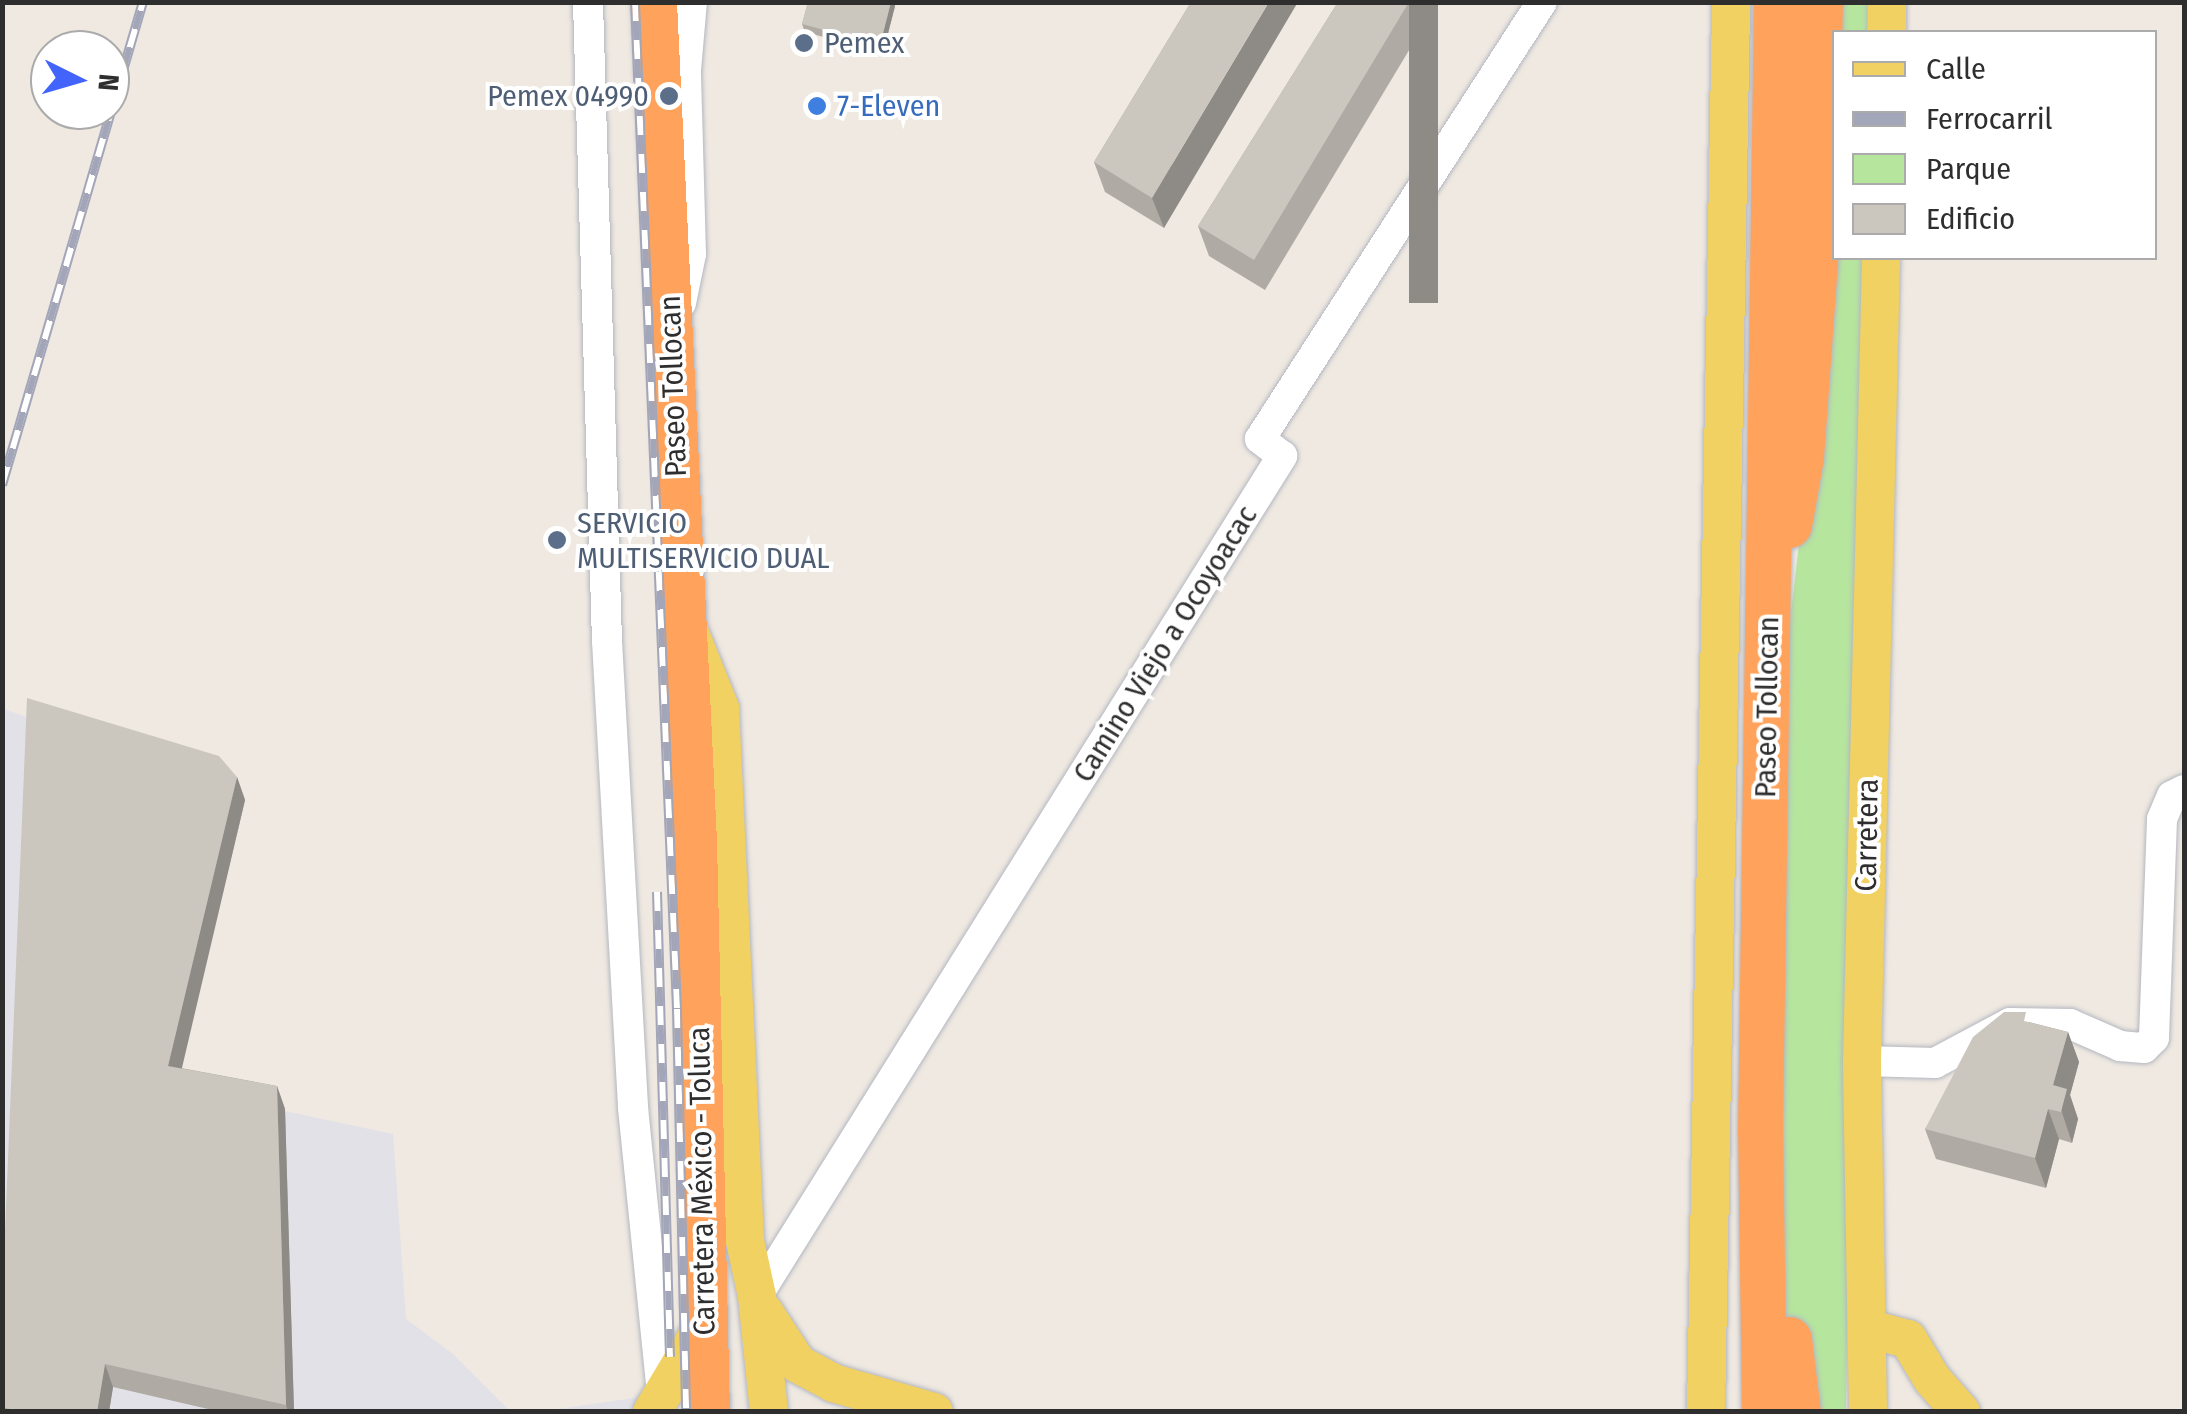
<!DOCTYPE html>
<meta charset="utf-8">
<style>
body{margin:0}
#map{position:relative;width:2187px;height:1414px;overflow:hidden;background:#efe9e1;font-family:"Fira Sans Condensed",sans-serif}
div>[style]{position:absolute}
.industrial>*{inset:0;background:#e3e1e8}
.green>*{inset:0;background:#b6e59e}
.roads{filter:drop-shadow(0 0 2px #b4b7c1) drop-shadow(0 0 2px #b4b7c1)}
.minor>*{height:30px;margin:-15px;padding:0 15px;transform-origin:15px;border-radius:15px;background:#fff}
.major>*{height:38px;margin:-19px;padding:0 19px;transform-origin:19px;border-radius:19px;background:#f2d163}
.highway>*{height:45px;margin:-22.5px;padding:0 22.5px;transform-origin:22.5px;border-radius:22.5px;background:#ffa35c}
.rail>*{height:10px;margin-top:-5px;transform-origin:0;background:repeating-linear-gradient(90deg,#fff 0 19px,#a3a6b8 0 38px);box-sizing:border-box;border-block:2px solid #a3a6b8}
.wall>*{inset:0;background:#afaba4}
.shaded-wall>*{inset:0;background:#8e8b86;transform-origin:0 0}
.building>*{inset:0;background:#cbc7bf}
.dots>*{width:28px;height:28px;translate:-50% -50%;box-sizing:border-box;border:5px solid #fff;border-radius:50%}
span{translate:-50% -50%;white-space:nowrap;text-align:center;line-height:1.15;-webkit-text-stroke:8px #fff;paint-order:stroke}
.service-label{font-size:30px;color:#4e5e75}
.left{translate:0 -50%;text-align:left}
.right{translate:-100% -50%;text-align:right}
.shop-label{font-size:30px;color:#366cbe}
.street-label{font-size:30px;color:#2e2e2e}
.frame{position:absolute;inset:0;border:5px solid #2e2e2e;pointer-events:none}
.legend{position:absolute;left:1832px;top:30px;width:325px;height:230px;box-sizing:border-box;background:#fff;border:2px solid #ababab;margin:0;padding:12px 18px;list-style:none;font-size:30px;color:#2e2e2e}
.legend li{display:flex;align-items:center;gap:20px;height:50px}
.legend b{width:50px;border:2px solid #ababab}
.north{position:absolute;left:30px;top:30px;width:100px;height:100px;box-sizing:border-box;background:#fff;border:2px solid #ababab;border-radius:50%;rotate:95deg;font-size:28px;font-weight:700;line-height:40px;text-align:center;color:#2e2e2e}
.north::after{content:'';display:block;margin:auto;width:35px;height:45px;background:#4264fb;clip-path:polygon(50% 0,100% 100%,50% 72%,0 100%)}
</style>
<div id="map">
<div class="industrial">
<i style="clip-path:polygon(2px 708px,245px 800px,177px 1088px,393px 1134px,406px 1319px,453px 1354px,510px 1411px,3px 1411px)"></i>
<i style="clip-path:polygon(662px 1394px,651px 1411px,543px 1411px)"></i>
</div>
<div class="green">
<i style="clip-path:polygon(1827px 3px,1867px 3px,1867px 32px,1834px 32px,1834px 258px,1862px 258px,1846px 1411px,1768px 1412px,1765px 1191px,1790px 621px,1799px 544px)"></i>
</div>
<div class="roads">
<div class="minor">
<i style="left:588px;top:2px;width:639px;rotate:88.3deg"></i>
<i style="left:607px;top:641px;width:468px;rotate:86.8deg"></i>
<i style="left:633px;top:1108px;width:287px;rotate:84.2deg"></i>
<i style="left:681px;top:303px;width:50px;rotate:-78.5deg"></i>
<i style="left:691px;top:254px;width:184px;rotate:-91.6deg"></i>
<i style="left:686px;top:70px;width:68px;rotate:-85deg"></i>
<i style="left:1862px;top:1061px;width:73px;rotate:1.6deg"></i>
<i style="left:1935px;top:1063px;width:85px;rotate:-28.1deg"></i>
<i style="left:2010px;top:1023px;width:60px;rotate:1deg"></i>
<i style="left:2070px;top:1024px;width:55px;rotate:23.7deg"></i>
<i style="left:2120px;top:1046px;width:24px;rotate:5deg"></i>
<i style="left:2144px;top:1048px;width:14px;rotate:-45deg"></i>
<i style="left:2154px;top:1038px;width:219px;rotate:-87.9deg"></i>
<i style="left:2162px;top:819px;width:25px;rotate:-67deg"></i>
<i style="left:2172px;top:796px;width:13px;rotate:-27deg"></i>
<i style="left:757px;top:1296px;width:991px;rotate:-57.99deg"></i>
<i style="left:1282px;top:456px;width:28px;rotate:-142deg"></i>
<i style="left:1260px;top:439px;width:520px;rotate:-57.17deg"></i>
</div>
<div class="major">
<i style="left:1887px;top:32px;width:30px;rotate:-90deg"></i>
<i style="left:691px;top:636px;width:78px;rotate:68.1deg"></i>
<i style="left:720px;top:708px;width:534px;rotate:87.31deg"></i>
<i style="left:745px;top:1241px;width:56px;rotate:77.7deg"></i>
<i style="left:757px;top:1296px;width:117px;rotate:84.1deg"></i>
<i style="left:764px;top:1312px;width:62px;rotate:56.8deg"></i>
<i style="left:798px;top:1364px;width:40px;rotate:28deg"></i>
<i style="left:833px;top:1383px;width:105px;rotate:16deg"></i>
<i style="left:1870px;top:1329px;width:39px;rotate:15deg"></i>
<i style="left:1908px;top:1339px;width:47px;rotate:59deg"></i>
<i style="left:1932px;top:1379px;width:44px;rotate:48.7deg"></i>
<i style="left:652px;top:1412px;width:104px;rotate:-59.2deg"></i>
<i style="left:1706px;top:1412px;width:1410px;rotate:-88.98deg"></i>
<i style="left:1868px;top:1412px;width:351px;rotate:-91deg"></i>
<i style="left:1862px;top:1061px;width:803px;rotate:-88.64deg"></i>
</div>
<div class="highway">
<i style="left:654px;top:2px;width:840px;rotate:87.27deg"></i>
<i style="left:694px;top:841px;width:571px;rotate:88.7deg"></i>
<i style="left:1789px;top:525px;width:69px;rotate:-80deg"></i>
<i style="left:1801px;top:457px;width:208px;rotate:-85.9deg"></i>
<i style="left:1816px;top:250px;width:248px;rotate:-89.1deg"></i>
<i style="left:1789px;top:1339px;width:74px;rotate:83deg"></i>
<i style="left:1764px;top:1412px;width:282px;rotate:-90.8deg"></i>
<i style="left:1760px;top:1130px;width:1128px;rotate:-89.19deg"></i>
</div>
</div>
<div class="rail">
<i style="left:635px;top:2px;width:1008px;rotate:87.61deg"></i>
<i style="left:677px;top:1009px;width:403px;rotate:88.7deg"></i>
<i style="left:2px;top:485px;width:503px;rotate:-73.73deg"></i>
<i style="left:657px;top:892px;width:465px;rotate:88.4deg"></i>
</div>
<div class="wall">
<i style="clip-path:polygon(808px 2px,894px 2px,895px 6px,883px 53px,805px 32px,802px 24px)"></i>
<i style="clip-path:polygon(1191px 2px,1164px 228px,1105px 192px,1094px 162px)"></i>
<i style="clip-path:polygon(1338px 2px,1438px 2px,1265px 290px,1209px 256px,1198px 226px)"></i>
<i style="clip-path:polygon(237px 777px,245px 800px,181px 1068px,277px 1086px,285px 1109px,294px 1412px,221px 1412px,113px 1387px,109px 1412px,2px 1412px,2px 1304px)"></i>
<i style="clip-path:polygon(2029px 1022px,2068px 1032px,2079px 1062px,2070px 1095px,2078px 1119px,2072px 1143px,2059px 1139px,2046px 1188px,1936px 1159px,1925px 1129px)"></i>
</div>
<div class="shaded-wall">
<i style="clip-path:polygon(891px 2px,894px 2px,895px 6px,883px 53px,880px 45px)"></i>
<i style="clip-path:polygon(1269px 2px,1298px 2px,1164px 228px,1152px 198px)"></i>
<i style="left:1409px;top:2px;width:29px;height:301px"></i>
<i style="clip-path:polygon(237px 777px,245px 800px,177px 1089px,168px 1066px)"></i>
<i style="clip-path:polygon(2068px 1032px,2079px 1062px,2070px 1095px,2078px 1119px,2072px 1143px,2053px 1085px)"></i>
<i style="clip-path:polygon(277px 1086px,285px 1109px,294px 1412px,288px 1412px,286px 1405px)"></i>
<i style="clip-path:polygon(2048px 1109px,2059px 1139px,2046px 1188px,2035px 1158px)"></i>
<i style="clip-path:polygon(105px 1364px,113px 1387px,109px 1412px,97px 1412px)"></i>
</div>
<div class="building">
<i style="clip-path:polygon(808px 2px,891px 2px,880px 45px,802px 24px)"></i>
<i style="clip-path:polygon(1191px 2px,1269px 2px,1152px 198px,1094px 162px)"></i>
<i style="clip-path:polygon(1338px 2px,1409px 2px,1254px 260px,1198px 226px)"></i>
<i style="clip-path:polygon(27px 698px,219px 756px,237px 777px,168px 1066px,277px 1086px,286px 1405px,105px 1364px,97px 1412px,22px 1412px,2px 1407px,2px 1304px)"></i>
<i style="clip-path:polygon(2004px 1012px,2026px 1012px,2024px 1021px,2068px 1032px,2053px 1085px,2067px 1089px,2061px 1112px,2048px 1109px,2035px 1158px,1925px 1129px,1973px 1037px)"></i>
</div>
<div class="dots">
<i style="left:804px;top:43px;background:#5c6f8a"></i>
<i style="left:669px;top:96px;background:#5c6f8a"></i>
<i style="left:817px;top:106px;background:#3f7fe0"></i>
<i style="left:557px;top:540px;background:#5c6f8a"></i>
</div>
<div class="service-label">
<span class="left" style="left:824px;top:43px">Pemex</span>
<span class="right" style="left:649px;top:96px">Pemex 04990</span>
<span class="left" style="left:577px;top:540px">SERVICIO<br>MULTISERVICIO DUAL</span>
</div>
<div class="shop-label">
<span class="left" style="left:837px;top:106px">7-Eleven</span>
</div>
<div class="street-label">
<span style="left:673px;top:386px;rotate:-92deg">Paseo Tollocan</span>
<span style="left:1165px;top:644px;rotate:-58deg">Camino Viejo a Ocoyoacac</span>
<span style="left:1767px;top:707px;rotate:-89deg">Paseo Tollocan</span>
<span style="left:1867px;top:835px;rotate:-89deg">Carretera</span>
<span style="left:702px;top:1181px;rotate:-91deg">Carretera México - Toluca</span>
</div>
<div class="frame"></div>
<ul class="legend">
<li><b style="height:12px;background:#f2d163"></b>Calle</li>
<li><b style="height:12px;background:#a3a6b8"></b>Ferrocarril</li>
<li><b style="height:28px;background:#b6e59e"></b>Parque</li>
<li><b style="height:28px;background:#cbc7bf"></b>Edificio</li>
</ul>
<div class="north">N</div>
</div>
